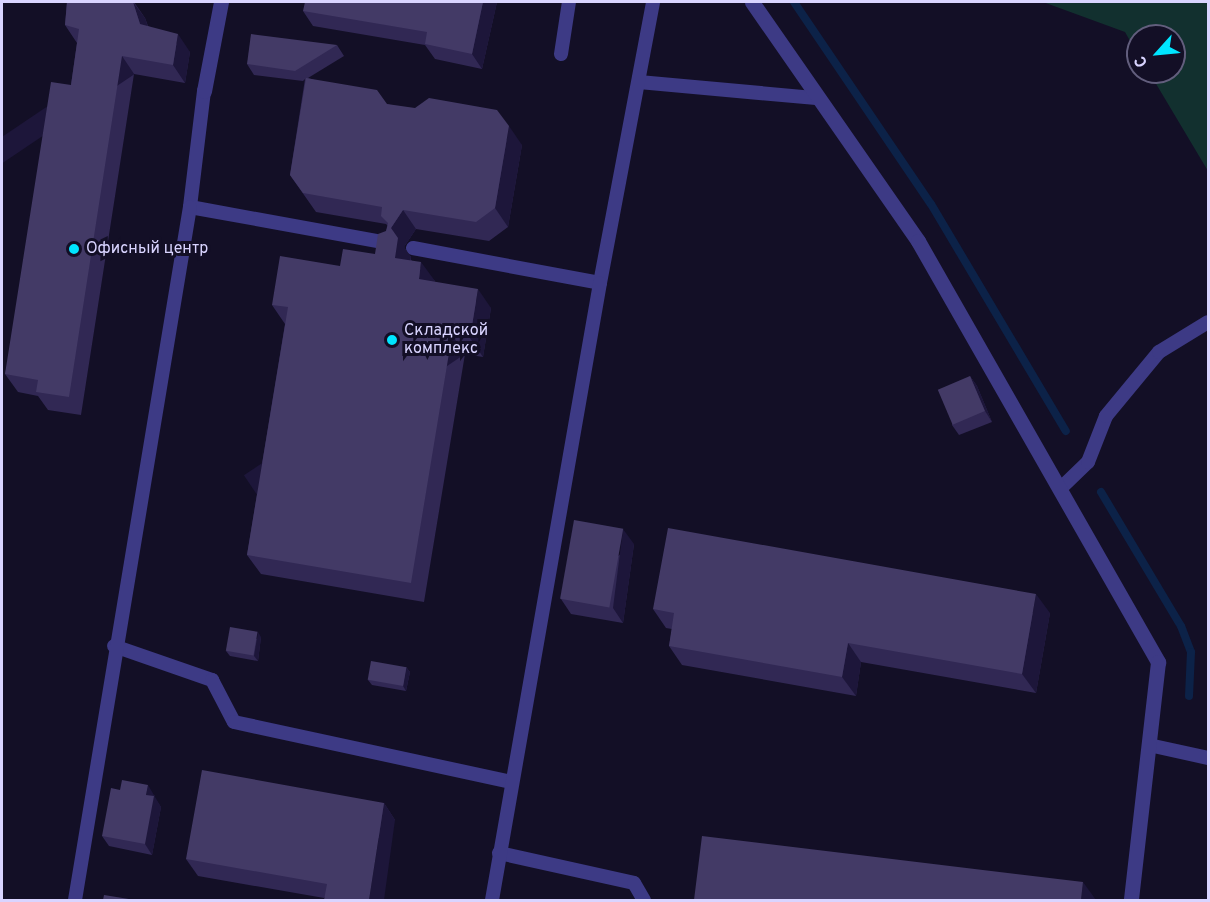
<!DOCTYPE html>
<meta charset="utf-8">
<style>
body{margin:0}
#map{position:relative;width:1210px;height:902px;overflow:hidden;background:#130f26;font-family:Overpass,sans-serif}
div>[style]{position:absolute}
.green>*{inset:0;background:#12302f}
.stream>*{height:8px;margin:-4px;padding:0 4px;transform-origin:4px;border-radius:4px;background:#0c2248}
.lane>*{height:14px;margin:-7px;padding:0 7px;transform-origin:7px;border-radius:7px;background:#3d3a85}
.street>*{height:15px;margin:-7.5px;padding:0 7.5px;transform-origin:7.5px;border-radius:7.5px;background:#3d3a85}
.wall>*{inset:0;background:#312854}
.shaded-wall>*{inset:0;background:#1d163a;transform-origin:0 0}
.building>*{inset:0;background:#433a66;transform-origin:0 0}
.dots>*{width:16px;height:16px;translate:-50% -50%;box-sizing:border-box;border:3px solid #130f26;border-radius:50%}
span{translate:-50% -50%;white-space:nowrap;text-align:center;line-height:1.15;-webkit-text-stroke:6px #130f26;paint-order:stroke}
.poi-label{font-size:16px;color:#d9d4ff}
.left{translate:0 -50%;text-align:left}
.frame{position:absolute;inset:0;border:3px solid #d9d4ff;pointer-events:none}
.north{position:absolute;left:1126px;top:24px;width:60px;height:60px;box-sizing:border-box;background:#130f26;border:2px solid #625e7d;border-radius:50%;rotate:243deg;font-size:16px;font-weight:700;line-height:24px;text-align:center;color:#d9d4ff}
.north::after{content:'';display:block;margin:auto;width:21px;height:27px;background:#00e5ff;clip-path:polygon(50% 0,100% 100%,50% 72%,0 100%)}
</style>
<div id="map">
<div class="green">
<i style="clip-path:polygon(1043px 2px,1208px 2px,1208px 171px,1149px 72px,1174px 72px,1174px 36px,1138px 36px,1138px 55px,1125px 32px)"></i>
</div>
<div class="stream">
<i style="left:794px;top:2px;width:244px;rotate:55.9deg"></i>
<i style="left:931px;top:204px;width:264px;rotate:59.3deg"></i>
<i style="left:1101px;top:492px;width:156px;rotate:59.2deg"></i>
<i style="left:1181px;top:626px;width:28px;rotate:69deg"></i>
<i style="left:1191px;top:652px;width:44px;rotate:92.6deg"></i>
</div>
<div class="lane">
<i style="left:561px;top:54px;width:53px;rotate:-81.3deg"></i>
<i style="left:639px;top:82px;width:178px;rotate:5.2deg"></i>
<i style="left:204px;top:91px;width:117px;rotate:96.9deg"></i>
<i style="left:190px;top:207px;width:206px;rotate:10.3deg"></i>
<i style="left:413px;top:248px;width:190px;rotate:10.6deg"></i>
<i style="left:600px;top:283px;width:286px;rotate:-79.3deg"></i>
<i style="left:1062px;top:487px;width:36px;rotate:-44deg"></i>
<i style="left:1088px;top:462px;width:49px;rotate:-68.6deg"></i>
<i style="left:1106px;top:416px;width:83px;rotate:-50.4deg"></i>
<i style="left:1159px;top:352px;width:57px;rotate:-31.5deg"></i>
<i style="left:114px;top:646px;width:104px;rotate:19.1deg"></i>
<i style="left:212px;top:680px;width:47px;rotate:62.4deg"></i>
<i style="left:234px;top:722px;width:283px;rotate:12.2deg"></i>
<i style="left:1149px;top:745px;width:60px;rotate:12.4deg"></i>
<i style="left:499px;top:853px;width:138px;rotate:12.5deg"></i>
<i style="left:634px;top:883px;width:20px;rotate:60deg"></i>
<i style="left:75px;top:900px;width:702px;rotate:-80.58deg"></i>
<i style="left:492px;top:900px;width:626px;rotate:-80.07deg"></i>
</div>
<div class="street">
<i style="left:752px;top:2px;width:291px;rotate:55.2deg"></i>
<i style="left:918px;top:241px;width:485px;rotate:60.3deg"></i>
<i style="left:1158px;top:662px;width:240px;rotate:96.5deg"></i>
<i style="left:204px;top:91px;width:91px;rotate:-79.2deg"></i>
</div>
<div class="wall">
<i style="clip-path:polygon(67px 2px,134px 2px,145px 18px,148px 26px,190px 52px,185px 83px,134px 74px,81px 415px,48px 410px,38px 396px,18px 392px,5px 374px,71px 85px,77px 43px,65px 25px)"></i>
<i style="clip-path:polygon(433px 2px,497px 2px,482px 69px,435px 59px,425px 45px,313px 26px,303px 11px)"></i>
<i style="clip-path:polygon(337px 45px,344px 56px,308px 78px,387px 104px,522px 145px,508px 227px,489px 241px,416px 229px,404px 247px,411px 257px,411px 260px,435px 281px,434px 282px,491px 308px,483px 357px,465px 354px,424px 602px,261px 574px,247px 555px,285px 324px,272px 305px,340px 266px,375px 254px,386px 231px,388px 226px,386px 224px,316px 212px,290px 175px,305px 79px,303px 81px,254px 75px,247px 64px)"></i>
<i style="clip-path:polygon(970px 376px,977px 386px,992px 422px,959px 435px,952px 425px)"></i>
<i style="clip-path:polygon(634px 544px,623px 623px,571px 614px,561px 599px)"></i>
<i style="clip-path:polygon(653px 609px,1050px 613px,1036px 693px,861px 662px,856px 696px,682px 665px,669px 646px,672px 629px,666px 628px)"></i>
<i style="clip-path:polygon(261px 637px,258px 661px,230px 656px,226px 651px)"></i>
<i style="clip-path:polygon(406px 667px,410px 672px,406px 691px,372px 685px,368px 680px)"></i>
<i style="clip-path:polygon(155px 795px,154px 797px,161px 807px,152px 855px,109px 846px,102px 836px)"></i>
<i style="clip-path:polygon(384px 803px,395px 820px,324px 898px,198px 876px,186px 859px)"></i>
</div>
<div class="shaded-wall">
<i style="clip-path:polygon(133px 2px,145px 18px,153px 42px,140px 24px)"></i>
<i style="clip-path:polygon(483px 2px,497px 2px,482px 69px,472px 54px)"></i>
<i style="clip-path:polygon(178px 34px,190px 52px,185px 83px,173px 65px)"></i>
<i style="left:122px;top:56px;width:22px;height:345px;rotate:56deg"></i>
<i style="clip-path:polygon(509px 126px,522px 145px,508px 227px,495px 208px)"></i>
<i style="clip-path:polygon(403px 210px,416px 229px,404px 247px,411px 257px,408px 276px,395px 258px,391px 228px)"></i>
<i style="clip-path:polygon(421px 262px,435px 281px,432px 298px,419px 279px)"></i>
<i style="clip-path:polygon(478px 289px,491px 308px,483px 357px,470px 338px)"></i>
<i style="left:452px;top:335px;width:23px;height:251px;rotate:56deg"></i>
<i style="clip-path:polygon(970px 376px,977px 386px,992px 422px,985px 411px)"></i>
<i style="clip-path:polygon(623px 529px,634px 544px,623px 623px,613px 608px)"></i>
<i style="clip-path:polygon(1036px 594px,1050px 613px,1036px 693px,1022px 674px)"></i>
<i style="clip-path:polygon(258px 632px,261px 637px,258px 661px,254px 656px)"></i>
<i style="clip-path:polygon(848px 643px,861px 662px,856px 696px,842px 677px)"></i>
<i style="clip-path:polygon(406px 667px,410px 672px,406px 691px,403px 686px)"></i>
<i style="clip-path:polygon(148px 785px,161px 807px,152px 855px,145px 844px,146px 795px)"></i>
<i style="clip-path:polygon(384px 803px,395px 820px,384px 900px,369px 900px)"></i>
<i style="clip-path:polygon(1083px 882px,1096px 900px,1081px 900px)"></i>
</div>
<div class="building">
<i style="clip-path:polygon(67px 2px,133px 2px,140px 24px,178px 34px,173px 65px,122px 56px,69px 397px,36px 392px,38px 380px,5px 374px,51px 82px,71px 85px,79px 29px,65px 25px)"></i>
<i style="clip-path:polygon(305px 2px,483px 2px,472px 54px,425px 44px,427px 32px,303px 11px)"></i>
<i style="clip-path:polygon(251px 34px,337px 45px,295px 71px,247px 64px)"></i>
<i style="clip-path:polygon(306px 78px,377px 90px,387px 104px,415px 108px,429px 98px,497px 110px,509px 126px,495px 208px,476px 222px,403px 210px,391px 228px,398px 238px,395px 258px,421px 262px,419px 279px,478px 289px,470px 338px,452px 335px,411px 583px,247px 555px,288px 307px,272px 305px,280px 256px,340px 266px,343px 249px,375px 254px,378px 234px,386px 231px,388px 223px,381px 216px,382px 207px,303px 193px,290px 175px)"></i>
<i style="left:970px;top:376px;width:38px;height:35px;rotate:67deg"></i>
<i style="left:574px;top:520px;width:50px;height:80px;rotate:10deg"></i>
<i style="clip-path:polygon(668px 528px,1036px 594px,1022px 674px,848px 643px,842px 677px,669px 646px,674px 613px,653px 609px)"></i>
<i style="left:230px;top:627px;width:28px;height:24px;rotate:10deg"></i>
<i style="left:371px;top:661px;width:36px;height:19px;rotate:10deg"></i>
<i style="clip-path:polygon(202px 770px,384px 803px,369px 900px,324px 900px,327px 884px,186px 859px)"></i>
<i style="clip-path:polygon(122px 780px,148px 785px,146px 795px,154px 796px,145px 844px,102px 836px,111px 788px,120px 790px)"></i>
<i style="clip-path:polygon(702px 836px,1083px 882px,1081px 900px,694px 900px)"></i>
<i style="clip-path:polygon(104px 895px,135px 900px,103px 900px)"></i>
</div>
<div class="dots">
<i style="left:74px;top:249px;background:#00e5ff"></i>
<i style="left:392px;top:340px;background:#00e5ff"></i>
</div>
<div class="poi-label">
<span class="left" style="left:86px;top:249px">Офисный центр</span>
<span class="left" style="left:404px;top:340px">Складской<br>комплекс</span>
</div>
<div class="frame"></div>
<div class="north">С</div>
</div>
